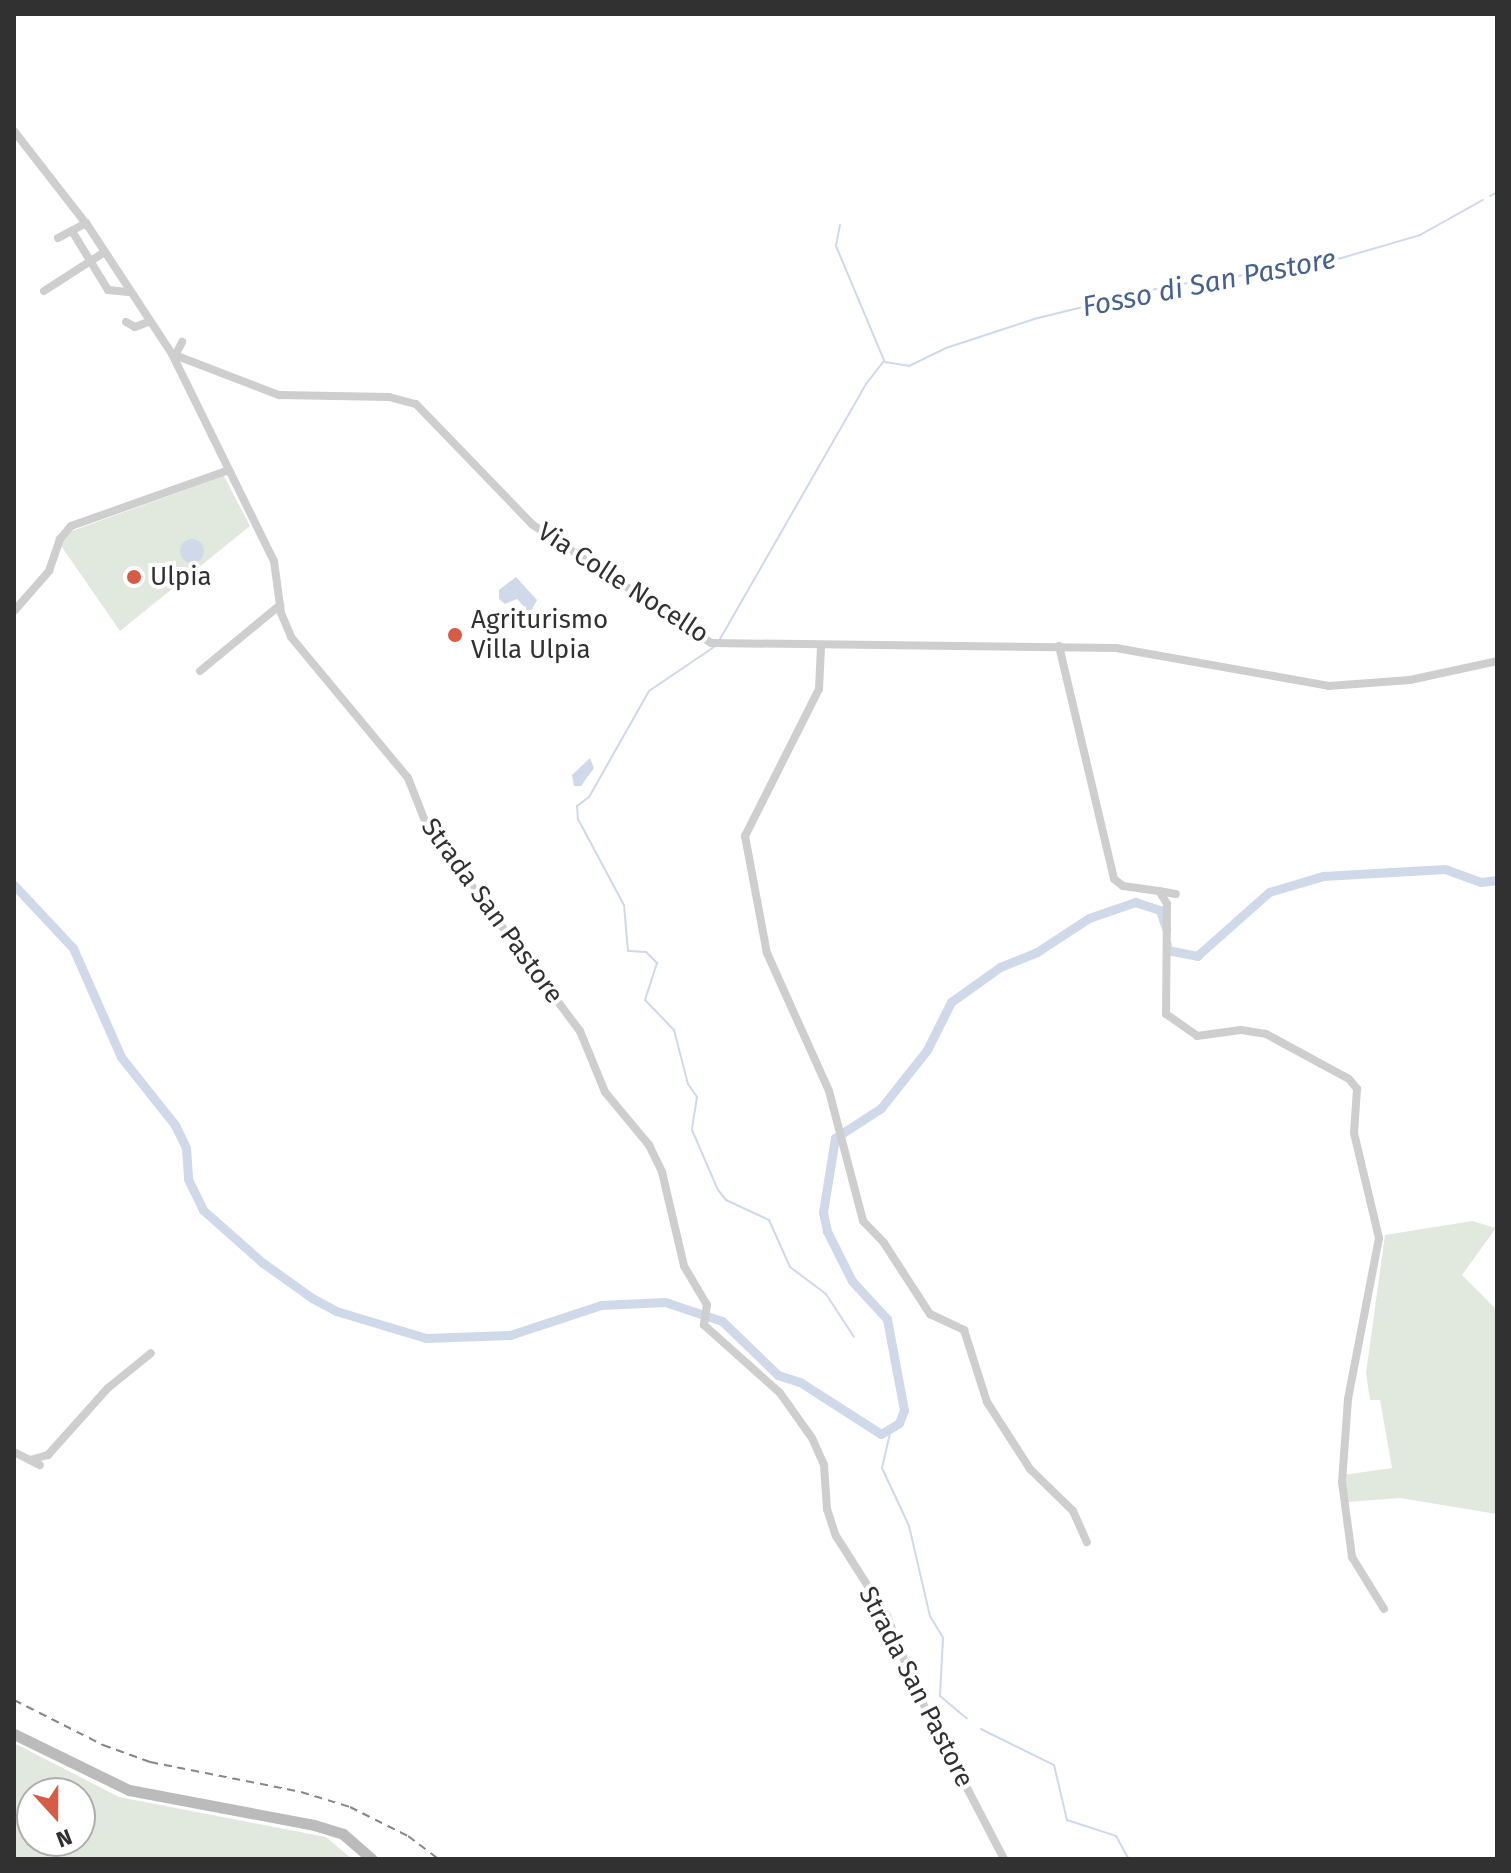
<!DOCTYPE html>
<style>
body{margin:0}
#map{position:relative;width:1511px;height:1873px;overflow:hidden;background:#fff;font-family:"Fira Sans",sans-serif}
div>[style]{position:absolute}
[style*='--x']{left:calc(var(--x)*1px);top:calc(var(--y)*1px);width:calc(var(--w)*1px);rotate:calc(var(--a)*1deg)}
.green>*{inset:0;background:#e1e9de}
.water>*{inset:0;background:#cfd9ea}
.round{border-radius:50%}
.stream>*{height:2px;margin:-1px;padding:0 1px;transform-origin:1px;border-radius:1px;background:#cfd9ea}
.canal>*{height:9px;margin:-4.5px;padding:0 4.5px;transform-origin:4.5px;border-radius:4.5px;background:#cfd9ea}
.minor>*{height:8px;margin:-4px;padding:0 4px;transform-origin:4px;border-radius:4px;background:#cecece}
.secondary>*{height:11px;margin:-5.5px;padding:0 5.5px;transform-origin:5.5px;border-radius:5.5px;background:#bbb}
.rail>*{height:2px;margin-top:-1px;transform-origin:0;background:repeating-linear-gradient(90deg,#868686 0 8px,transparent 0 14px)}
.dots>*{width:22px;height:22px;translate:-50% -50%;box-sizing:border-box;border:4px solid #fff;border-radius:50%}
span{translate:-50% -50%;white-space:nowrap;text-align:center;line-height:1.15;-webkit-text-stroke:8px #fff;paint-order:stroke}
.poi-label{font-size:26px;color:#313131}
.left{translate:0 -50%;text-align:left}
.street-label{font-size:26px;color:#313131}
.water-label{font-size:28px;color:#46618c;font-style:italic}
.frame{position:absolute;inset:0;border:16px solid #313131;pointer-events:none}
.north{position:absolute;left:16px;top:1777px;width:80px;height:80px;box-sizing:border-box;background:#fff;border:2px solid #adadad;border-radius:50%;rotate:159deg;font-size:22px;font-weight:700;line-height:32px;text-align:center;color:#313131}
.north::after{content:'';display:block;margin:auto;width:28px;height:36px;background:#d65c46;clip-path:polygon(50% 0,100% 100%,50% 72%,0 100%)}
</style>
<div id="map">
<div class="green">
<div style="clip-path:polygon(224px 476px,250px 526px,120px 631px,55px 537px)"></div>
<div style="clip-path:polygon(1472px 1221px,1496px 1228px,1462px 1275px,1497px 1310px,1497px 1514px,1400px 1498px,1347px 1502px,1343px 1475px,1392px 1468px,1380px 1400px,1370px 1400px,1366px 1373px,1385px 1235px)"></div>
<div style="clip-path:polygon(evenodd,14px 1743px,119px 1797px,326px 1837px,352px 1859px,14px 1859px,14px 1743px,80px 1793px,80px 1841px,32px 1841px,32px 1793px,80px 1793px)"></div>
</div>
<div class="water">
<div class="round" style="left:180px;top:539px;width:24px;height:24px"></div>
<div style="clip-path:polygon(516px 577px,537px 600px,530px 613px,517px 599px,505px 604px,499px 599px,499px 590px)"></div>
<div style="clip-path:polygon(590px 758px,594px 768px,581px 786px,574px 786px,572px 775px)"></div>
</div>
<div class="stream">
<div style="--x:1490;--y:196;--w:8;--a:-30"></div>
<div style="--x:840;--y:225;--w:21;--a:101"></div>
<div style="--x:836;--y:246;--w:124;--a:67.2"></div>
<div style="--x:885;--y:362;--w:24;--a:9"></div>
<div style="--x:909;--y:366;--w:41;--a:-25.9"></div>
<div style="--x:946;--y:348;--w:93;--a:-18.2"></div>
<div style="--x:1034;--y:319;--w:138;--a:-13.8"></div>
<div style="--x:1168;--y:286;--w:155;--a:-8.2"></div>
<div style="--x:1321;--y:264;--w:103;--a:-16.3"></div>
<div style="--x:1420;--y:235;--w:72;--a:-29.1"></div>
<div style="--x:720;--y:639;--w:294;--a:-60.2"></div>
<div style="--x:866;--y:384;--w:29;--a:-52"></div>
<div style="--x:714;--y:647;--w:78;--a:145.9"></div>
<div style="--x:649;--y:691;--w:122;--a:119.5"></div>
<div style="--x:589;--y:797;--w:15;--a:143"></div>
<div style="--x:577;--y:806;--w:13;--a:86"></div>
<div style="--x:578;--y:819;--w:98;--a:61.9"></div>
<div style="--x:624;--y:905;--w:46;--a:85"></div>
<div style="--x:628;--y:951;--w:18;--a:3"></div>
<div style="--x:646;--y:952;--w:16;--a:45"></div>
<div style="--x:657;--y:963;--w:39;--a:108"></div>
<div style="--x:645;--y:1000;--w:42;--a:46"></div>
<div style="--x:674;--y:1030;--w:56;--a:75.5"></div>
<div style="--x:688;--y:1084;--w:16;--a:55"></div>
<div style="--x:697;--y:1097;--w:33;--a:99"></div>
<div style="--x:692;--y:1130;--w:65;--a:66.6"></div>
<div style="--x:718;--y:1190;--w:13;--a:51"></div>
<div style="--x:726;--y:1200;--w:47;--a:24.9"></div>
<div style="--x:769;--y:1220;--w:51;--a:65.9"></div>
<div style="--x:790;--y:1267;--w:45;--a:36.9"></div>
<div style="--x:826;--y:1294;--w:51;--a:56.9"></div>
<div style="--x:891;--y:1429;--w:40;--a:103"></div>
<div style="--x:882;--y:1468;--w:64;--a:65"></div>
<div style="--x:909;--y:1526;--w:92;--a:76.9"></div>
<div style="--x:930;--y:1616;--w:26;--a:59"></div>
<div style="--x:943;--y:1638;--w:58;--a:93"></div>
<div style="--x:940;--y:1696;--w:35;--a:40"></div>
<div style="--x:981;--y:1729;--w:81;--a:26.3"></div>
<div style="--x:1054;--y:1765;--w:57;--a:76.7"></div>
<div style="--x:1067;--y:1820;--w:52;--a:18.1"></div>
<div style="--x:1116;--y:1836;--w:26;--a:61"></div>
</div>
<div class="canal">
<div style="--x:14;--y:885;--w:86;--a:46.9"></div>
<div style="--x:73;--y:948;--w:119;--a:66.2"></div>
<div style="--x:121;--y:1057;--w:87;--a:51.5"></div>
<div style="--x:175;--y:1125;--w:25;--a:64"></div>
<div style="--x:186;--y:1148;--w:31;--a:86"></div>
<div style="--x:188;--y:1179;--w:34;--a:64"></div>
<div style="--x:203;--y:1210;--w:80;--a:41.5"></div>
<div style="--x:263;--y:1263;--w:60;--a:35.5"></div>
<div style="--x:312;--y:1298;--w:27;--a:28"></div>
<div style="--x:336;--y:1311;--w:94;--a:16.7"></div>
<div style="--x:426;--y:1338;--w:84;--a:-2"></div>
<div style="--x:510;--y:1335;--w:96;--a:-18.2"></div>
<div style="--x:601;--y:1305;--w:64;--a:-2.7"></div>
<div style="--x:665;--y:1302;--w:60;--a:18.4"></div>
<div style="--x:722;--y:1321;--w:78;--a:44"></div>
<div style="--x:778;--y:1375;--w:23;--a:18"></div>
<div style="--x:800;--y:1382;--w:96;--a:32.7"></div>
<div style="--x:881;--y:1434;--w:21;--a:-31"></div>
<div style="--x:899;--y:1423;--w:14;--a:-69"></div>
<div style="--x:904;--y:1410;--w:93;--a:-100.6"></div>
<div style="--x:887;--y:1319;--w:52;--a:-132.6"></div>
<div style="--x:852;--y:1281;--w:56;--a:-116.6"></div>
<div style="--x:827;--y:1231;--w:19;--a:-102"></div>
<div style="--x:823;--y:1212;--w:75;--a:-80.8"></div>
<div style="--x:835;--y:1138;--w:55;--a:-33.1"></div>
<div style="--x:881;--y:1108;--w:74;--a:-51.6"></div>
<div style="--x:927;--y:1050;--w:54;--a:-63.4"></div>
<div style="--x:951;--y:1002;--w:60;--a:-35.5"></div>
<div style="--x:1000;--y:967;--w:40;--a:-22"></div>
<div style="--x:1037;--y:952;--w:62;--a:-33.2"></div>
<div style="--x:1089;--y:918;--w:49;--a:-19.2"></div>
<div style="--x:1135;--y:902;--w:26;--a:18"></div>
<div style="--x:1160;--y:910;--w:20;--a:72"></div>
<div style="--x:1167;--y:944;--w:6;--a:90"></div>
<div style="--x:1167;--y:950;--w:31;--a:11"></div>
<div style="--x:1197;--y:956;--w:96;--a:-41.6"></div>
<div style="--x:1269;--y:892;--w:56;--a:-16.5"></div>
<div style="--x:1323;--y:876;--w:122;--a:-3.3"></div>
<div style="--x:1445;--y:869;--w:38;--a:20"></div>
<div style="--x:1481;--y:882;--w:16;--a:-7"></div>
</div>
<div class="minor">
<div style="--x:14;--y:131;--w:120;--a:52.1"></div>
<div style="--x:88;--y:226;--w:153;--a:56.7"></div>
<div style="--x:172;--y:354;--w:115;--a:21"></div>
<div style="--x:279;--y:395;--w:110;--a:1"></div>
<div style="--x:389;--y:397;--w:28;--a:15"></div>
<div style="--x:416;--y:404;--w:168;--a:46"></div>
<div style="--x:533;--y:525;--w:214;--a:33.5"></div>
<div style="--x:711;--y:643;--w:405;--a:0.7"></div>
<div style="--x:1116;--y:648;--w:216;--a:10.1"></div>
<div style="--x:1329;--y:686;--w:81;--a:-4.2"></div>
<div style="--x:1410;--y:680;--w:89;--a:-12.3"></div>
<div style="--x:72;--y:231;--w:69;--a:58.6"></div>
<div style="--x:108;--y:290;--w:20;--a:6"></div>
<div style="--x:58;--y:238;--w:32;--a:-28"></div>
<div style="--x:44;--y:291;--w:70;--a:-32.8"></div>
<div style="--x:126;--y:322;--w:10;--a:29"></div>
<div style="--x:135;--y:327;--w:14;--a:-21"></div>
<div style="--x:172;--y:354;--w:231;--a:63.8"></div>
<div style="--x:274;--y:561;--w:52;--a:82.3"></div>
<div style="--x:281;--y:613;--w:26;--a:67"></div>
<div style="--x:291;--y:637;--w:183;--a:50.3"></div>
<div style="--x:408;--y:778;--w:52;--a:68.4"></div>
<div style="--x:427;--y:826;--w:256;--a:53.3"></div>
<div style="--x:580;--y:1031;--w:66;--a:67.7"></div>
<div style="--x:605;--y:1092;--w:69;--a:50.3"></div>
<div style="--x:649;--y:1145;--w:30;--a:64"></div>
<div style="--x:662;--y:1172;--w:97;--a:76.8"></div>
<div style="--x:684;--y:1266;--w:45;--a:59.5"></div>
<div style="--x:707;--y:1305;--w:20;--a:99"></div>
<div style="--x:704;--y:1325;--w:102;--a:41.8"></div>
<div style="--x:780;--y:1393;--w:55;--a:54.6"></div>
<div style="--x:812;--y:1438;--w:30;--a:66"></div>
<div style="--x:824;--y:1465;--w:44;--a:86.1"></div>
<div style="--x:827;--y:1509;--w:28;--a:72"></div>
<div style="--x:836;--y:1536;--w:95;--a:57.5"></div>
<div style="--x:887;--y:1616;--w:79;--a:68.6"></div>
<div style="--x:916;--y:1690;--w:191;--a:62.5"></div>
<div style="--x:175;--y:356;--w:16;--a:-63"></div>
<div style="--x:15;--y:610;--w:52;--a:-48.9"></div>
<div style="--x:49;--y:571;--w:34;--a:-71"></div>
<div style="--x:60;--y:539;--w:17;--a:-50"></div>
<div style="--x:71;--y:526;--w:164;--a:-19.5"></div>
<div style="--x:1059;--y:646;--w:239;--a:76.7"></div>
<div style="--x:1114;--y:879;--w:11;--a:38"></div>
<div style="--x:1123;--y:886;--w:36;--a:8"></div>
<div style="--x:1159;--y:891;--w:15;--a:58"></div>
<div style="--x:1167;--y:904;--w:110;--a:90.5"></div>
<div style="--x:1166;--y:1014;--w:38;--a:35"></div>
<div style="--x:1197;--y:1036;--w:44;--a:-7.8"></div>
<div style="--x:1241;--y:1030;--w:25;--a:9"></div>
<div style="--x:1266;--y:1034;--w:94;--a:28.5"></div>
<div style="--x:1349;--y:1079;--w:13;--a:51"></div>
<div style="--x:1357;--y:1089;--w:44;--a:93.9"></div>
<div style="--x:1354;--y:1133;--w:108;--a:76.6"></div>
<div style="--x:1379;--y:1238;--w:164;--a:100.9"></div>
<div style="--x:1348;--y:1399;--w:83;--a:94.1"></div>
<div style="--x:1342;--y:1482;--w:76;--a:82.4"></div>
<div style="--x:1352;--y:1557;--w:61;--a:58.4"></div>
<div style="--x:821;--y:647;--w:42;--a:92.7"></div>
<div style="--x:819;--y:689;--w:165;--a:116.7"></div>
<div style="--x:745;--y:836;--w:119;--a:79.4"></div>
<div style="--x:767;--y:953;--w:151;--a:65.8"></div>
<div style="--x:829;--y:1091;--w:134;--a:75.3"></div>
<div style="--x:863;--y:1221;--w:30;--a:46"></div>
<div style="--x:884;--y:1243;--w:85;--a:57.1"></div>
<div style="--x:930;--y:1314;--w:38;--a:25"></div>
<div style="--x:964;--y:1330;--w:76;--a:72.3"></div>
<div style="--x:987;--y:1402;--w:80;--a:57.3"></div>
<div style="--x:1030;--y:1469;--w:60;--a:44.3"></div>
<div style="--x:1073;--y:1511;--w:34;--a:66"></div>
<div style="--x:200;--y:671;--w:104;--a:-39.5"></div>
<div style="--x:1159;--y:891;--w:17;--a:10"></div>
<div style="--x:14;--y:1452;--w:29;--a:27"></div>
<div style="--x:30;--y:1460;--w:19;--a:-16"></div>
<div style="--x:48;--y:1455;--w:90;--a:-48.2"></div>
<div style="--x:108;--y:1388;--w:55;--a:-39.1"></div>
</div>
<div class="secondary">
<div style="--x:14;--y:1734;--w:128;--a:26"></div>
<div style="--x:129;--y:1790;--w:188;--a:10.7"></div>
<div style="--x:314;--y:1825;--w:30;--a:17"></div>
<div style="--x:343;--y:1834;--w:38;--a:41"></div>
</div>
<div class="rail">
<div style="--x:14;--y:1700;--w:100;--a:26.8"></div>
<div style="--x:103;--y:1745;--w:50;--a:19.9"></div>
<div style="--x:150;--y:1762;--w:154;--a:11.2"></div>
<div style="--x:301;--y:1792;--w:51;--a:17"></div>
<div style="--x:350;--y:1807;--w:65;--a:26.6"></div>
<div style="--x:408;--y:1836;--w:39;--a:37"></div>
</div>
<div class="dots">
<div style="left:134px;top:577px;background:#d65c46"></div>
<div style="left:455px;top:635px;background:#d65c46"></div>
</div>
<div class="poi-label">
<span class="left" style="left:150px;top:577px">Ulpia</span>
<span class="left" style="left:471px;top:635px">Agriturismo<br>Villa Ulpia</span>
</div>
<div class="street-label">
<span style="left:623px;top:583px;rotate:33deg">Via Colle Nocello</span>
<span style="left:492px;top:911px;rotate:54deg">Strada San Pastore</span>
<span style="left:916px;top:1687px;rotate:63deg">Strada San Pastore</span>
</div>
<div class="water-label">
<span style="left:1209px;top:283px;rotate:-11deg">Fosso di San Pastore</span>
</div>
<div class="frame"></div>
<div class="north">N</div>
</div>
